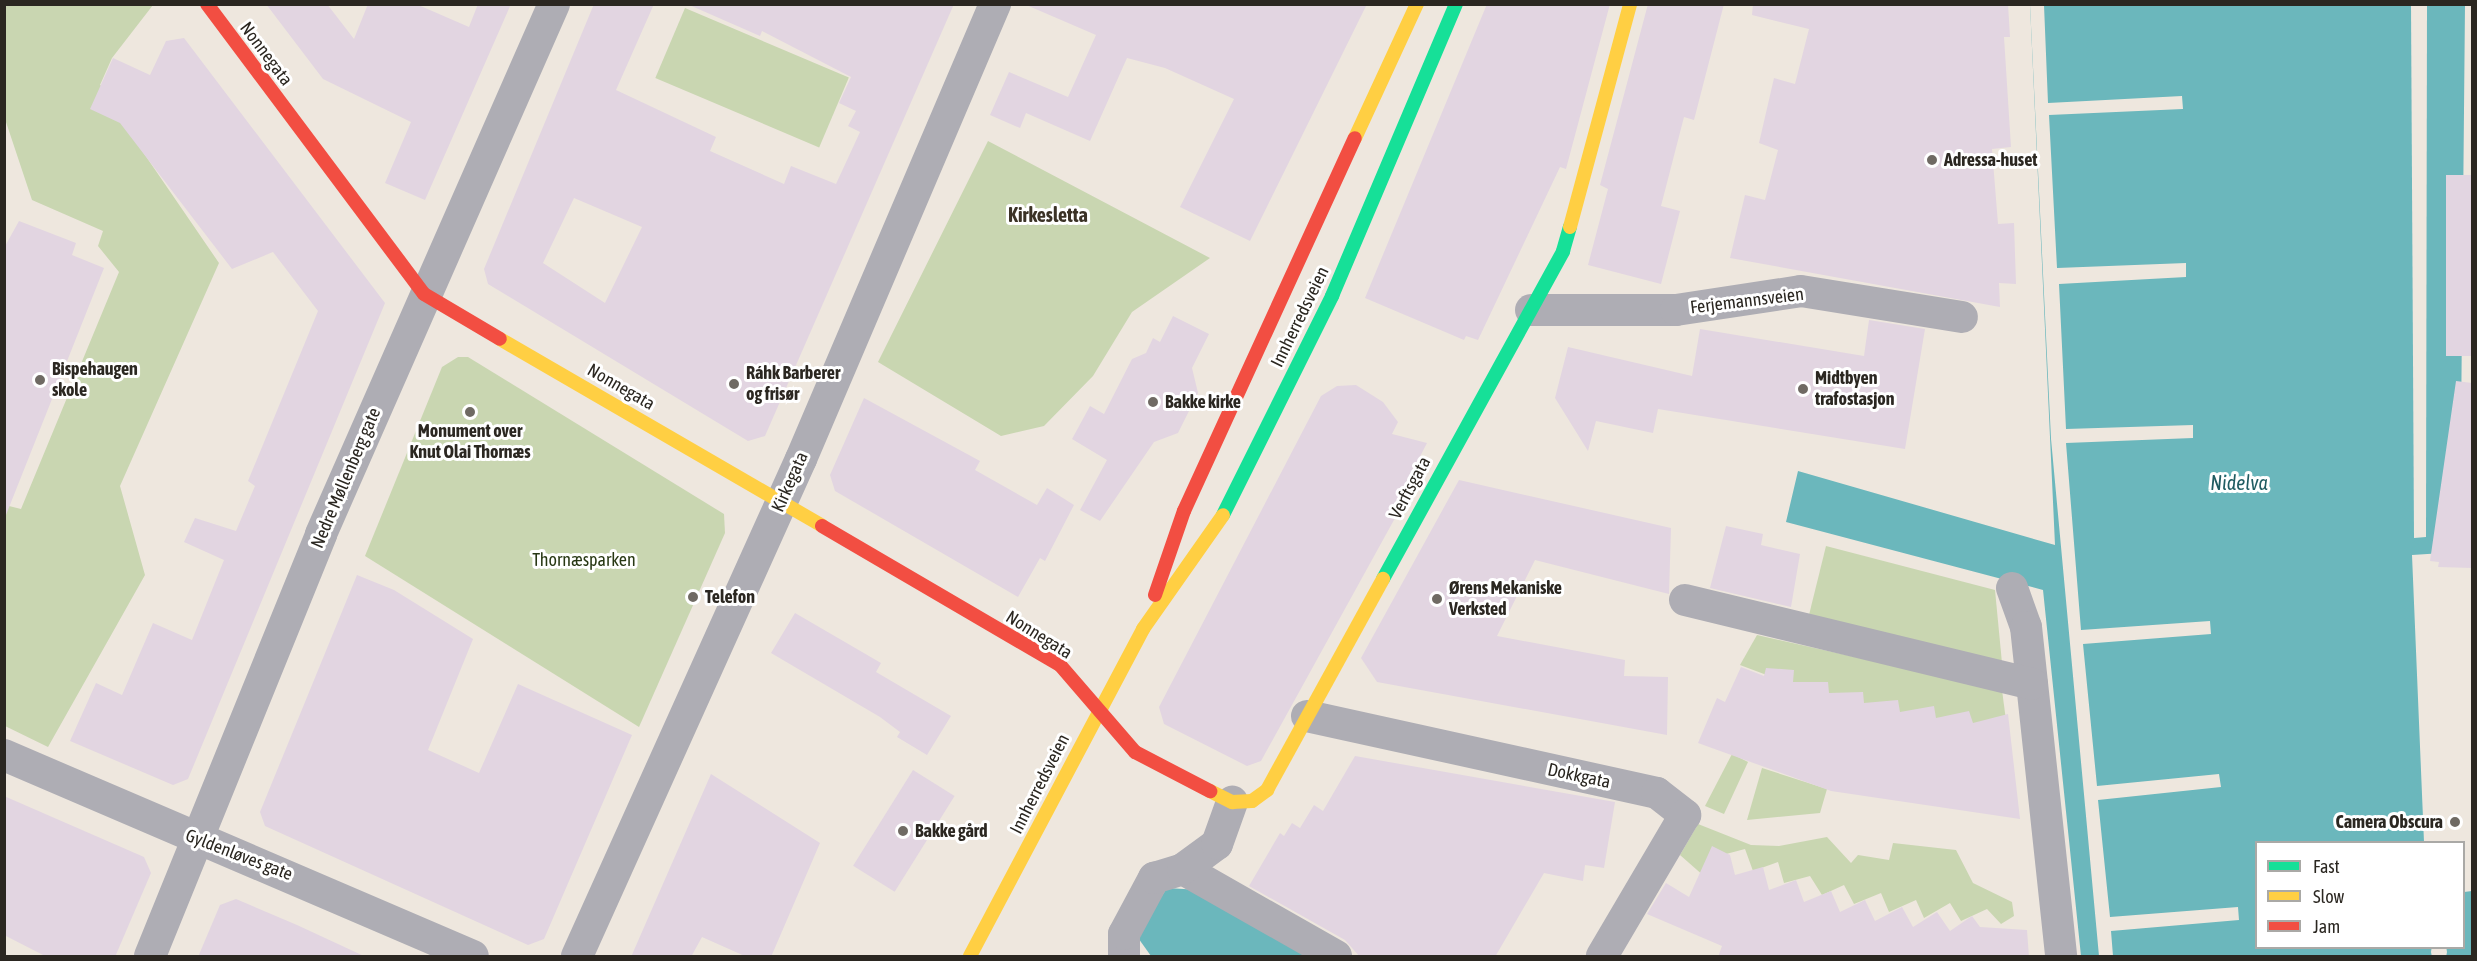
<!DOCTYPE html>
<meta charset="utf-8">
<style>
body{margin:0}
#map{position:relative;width:2477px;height:961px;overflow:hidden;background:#eee7de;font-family:"Asap Condensed",sans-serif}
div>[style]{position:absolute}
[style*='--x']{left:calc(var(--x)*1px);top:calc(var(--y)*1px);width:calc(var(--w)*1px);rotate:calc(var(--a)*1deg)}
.green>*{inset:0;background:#c9d6b1;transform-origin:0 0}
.water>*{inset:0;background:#6bb7bc}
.pier>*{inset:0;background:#eee7de}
.round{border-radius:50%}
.building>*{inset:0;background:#e2d5e1;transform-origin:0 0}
.street>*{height:32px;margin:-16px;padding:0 16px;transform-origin:16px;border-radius:16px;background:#aeadb4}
.fast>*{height:14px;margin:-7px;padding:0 7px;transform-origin:7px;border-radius:7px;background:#16e098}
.slow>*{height:14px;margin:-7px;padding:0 7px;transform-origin:7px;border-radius:7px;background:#ffcf43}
.jam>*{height:14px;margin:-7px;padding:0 7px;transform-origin:7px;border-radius:7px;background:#f24e42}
.dots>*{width:16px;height:16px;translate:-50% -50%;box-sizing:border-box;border:3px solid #fff;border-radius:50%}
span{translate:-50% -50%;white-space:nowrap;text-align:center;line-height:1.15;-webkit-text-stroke:6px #fff;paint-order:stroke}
.street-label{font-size:18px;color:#2b2721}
.poi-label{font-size:18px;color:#2b2721;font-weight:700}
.left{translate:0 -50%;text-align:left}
.right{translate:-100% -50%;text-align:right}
.park-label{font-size:18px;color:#283814}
.neighbourhood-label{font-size:20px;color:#3b3226;font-weight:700}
.water-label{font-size:20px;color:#205c62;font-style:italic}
.frame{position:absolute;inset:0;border:6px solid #2b2721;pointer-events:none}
.legend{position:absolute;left:2255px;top:841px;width:210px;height:108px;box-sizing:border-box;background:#fff;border:2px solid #aaa9a6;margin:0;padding:8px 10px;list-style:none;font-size:18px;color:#2b2721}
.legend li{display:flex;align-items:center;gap:12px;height:30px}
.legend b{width:30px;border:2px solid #aaa9a6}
</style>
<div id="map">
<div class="green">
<div style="clip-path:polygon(4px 5px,153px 5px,112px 58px,100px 85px,121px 99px,121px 120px,219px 263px,120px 486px,145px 575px,48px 747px,5px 726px,5px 505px,21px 509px,119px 272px,98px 246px,103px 231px,32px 200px,5px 119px)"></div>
<div style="left:685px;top:8px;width:178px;height:76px;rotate:23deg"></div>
<div style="clip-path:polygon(988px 141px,1210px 258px,1132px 312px,1093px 376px,1044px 426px,1001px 436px,878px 362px)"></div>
<div style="clip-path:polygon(458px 357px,468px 357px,724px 514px,725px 533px,639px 727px,365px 556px,442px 367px)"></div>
<div style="clip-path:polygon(1826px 546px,1995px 590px,2002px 663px,1809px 615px)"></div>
<div style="clip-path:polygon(1757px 635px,2002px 690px,2007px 728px,1931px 722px,1804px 689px,1740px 665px)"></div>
<div style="clip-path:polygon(1732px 754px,1748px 762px,1724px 814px,1705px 806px)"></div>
<div style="clip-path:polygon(1762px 768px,1827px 789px,1820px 813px,1747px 820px)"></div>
<div style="clip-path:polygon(1698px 824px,1751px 845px,1779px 846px,1827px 837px,1851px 863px,1858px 855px,1889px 860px,1893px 843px,1956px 850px,1973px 883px,2012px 902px,2014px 916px,2001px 924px,1987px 909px,1961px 921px,1950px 903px,1924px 918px,1916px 900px,1889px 912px,1881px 893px,1854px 904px,1844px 885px,1822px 895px,1810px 876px,1784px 883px,1778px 862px,1753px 871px,1745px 849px,1726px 854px,1705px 877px,1680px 855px)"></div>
</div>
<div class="water">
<div style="clip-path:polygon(2030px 5px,2465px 5px,2461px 429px,2443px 553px,2412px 555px,2424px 842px,2256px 842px,2256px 948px,2464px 948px,2464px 892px,2472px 891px,2472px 956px,2081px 956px,2043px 590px,1786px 522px,1798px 471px,2055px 545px)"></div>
<div style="clip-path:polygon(1167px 888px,1200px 890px,1311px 956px,1151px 956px,1136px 935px)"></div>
</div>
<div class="pier">
<div style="clip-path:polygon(2427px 4px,2426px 537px,2414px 538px,2411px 5px)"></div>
<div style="clip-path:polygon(2030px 5px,2044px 5px,2048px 103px,2182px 96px,2183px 109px,2049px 115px,2057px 268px,2186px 263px,2186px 277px,2059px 284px,2066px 429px,2193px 425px,2193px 438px,2066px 443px,2081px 630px,2210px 621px,2211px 634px,2083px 644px,2097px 786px,2219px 774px,2221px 787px,2098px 800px,2110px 917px,2238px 907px,2239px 920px,2111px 931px,2113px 956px,2099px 956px,2051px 439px)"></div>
<div class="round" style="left:2431px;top:944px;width:16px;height:16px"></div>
</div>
<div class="building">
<div style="clip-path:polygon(266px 4px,327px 4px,354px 39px,368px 4px,416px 4px,469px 27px,478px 4px,511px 4px,425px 200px,385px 183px,411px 122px,323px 79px)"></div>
<div style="clip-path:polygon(evenodd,594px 4px,654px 4px,616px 90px,716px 137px,710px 151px,784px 184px,791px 166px,836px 184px,860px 132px,848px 126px,856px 111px,839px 103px,851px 77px,762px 31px,760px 36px,687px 4px,954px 4px,765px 436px,748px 441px,488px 284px,484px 269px,594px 4px,574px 198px,642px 227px,605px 303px,543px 263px,574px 198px)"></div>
<div style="clip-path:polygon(1024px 4px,1367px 4px,1250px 241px,1180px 207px,1234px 99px,1165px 68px,1127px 58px,1090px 141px,1026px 113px,1020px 128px,990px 115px,1009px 72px,1068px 97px,1096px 35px)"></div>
<div style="clip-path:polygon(1487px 4px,1610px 4px,1566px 169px,1560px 167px,1478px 340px,1466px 336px,1464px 340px,1365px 298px)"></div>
<div style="clip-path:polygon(1648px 4px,1724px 4px,1694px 120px,1684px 117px,1661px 206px,1680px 211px,1661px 284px,1588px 265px,1608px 189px,1600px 185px)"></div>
<div style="clip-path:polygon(1753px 4px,2008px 4px,2010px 37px,2004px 37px,2011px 147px,1992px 149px,1998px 224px,2014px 223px,2016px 284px,1999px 283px,2000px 307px,1730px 258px,1745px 195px,1765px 200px,1778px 150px,1759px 143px,1774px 78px,1795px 84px,1809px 29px,1752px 15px)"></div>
<div style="clip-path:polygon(184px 38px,385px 303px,188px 779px,173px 785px,70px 741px,96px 683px,122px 695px,153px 623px,192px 640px,224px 560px,184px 542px,195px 518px,236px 531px,255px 486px,248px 481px,318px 311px,273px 252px,232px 269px,120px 123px,90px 109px,113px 58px,150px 75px,166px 41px)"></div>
<div style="left:2446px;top:175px;width:26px;height:181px"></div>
<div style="clip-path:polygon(19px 221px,76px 243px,72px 255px,104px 268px,6px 515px,4px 248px)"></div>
<div style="clip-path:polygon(1173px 316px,1209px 334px,1192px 368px,1198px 393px,1178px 433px,1154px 442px,1100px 521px,1080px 510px,1107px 460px,1072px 439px,1090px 406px,1104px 414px,1132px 359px,1146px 353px,1153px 338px,1160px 342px)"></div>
<div style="clip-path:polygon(1869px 320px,1925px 329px,1905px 449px,1658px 409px,1653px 433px,1596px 421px,1588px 451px,1555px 398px,1568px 347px,1692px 376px,1700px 329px,1864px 356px)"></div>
<div style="clip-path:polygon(2456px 381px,2472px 383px,2472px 568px,2438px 567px,2439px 562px,2430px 561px)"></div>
<div style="clip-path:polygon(1356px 385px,1383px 402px,1398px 422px,1392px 434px,1427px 443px,1413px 470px,1421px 471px,1261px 761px,1247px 766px,1164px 724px,1159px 707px,1321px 396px,1337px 386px)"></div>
<div style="clip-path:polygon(864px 398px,980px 461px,975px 470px,1037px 505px,1047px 488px,1074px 505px,1045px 561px,1040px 558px,1018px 597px,835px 491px,830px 475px)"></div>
<div style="clip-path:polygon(1459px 480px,1671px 528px,1669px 594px,1535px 560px,1497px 636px,1625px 660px,1624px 676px,1668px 677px,1667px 735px,1377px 682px,1361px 658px)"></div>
<div style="clip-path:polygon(1726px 526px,1763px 534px,1761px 545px,1800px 554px,1791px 607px,1710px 588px)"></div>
<div style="clip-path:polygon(357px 575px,394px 590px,473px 639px,428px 750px,479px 773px,518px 684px,632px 735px,544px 939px,528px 945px,265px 826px,260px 812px)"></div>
<div style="clip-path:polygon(795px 613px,881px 663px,876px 672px,951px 716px,927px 755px,897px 737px,900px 732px,880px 717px,771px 653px)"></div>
<div style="clip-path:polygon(1741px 667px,1764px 676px,1766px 668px,1794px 670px,1793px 682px,1828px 682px,1829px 693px,1863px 692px,1864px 703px,1898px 700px,1900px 712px,1934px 706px,1936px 718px,1969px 711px,1973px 723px,2008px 714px,2020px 819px,1831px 791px,1698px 743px,1717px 698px,1725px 702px)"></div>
<div style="clip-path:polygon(1355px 756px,1615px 802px,1604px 868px,1585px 865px,1583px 881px,1544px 873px,1495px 957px,1360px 957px,1345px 940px,1249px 886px,1280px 833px,1284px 836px,1292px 823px,1300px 828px,1314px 805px,1323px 811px)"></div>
<div style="left:913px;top:770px;width:49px;height:113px;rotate:32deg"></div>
<div style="clip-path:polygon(711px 774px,820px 843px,771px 957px,747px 957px,702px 937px,691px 957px,631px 957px)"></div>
<div style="clip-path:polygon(4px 796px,144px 857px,151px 873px,115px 957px,47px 957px,4px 935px)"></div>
<div style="clip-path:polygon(1712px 846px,1730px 855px,1735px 875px,1763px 867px,1769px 890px,1796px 880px,1804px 902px,1831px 891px,1840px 912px,1865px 900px,1875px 921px,1902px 907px,1913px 927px,1937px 912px,1950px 931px,1972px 916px,1980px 927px,2027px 930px,2029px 957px,1718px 957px,1722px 946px,1647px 914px,1666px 883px,1689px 897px)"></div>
<div style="clip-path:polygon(236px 899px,297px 925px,366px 957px,198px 957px,220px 905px)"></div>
</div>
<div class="street">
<div style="--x:1531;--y:310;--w:145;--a:0"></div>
<div style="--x:1676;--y:310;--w:126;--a:-8.6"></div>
<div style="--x:1801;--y:291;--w:163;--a:9.2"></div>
<div style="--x:2012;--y:588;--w:41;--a:70.3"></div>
<div style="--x:2026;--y:627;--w:331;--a:83.9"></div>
<div style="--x:1685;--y:600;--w:357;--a:13.6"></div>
<div style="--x:1307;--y:716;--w:358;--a:12.4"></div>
<div style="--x:1657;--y:793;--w:36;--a:38"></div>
<div style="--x:1685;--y:815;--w:164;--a:120.5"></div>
<div style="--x:4;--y:755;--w:510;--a:23.2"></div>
<div style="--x:1183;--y:869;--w:176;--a:29.6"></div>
<div style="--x:150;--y:956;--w:455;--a:-67.9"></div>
<div style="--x:321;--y:534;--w:579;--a:-66.27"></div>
<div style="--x:577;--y:956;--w:545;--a:-65.74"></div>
<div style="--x:801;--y:459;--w:495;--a:-66.9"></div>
<div style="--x:1124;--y:956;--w:22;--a:-90"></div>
<div style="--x:1124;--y:934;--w:64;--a:-61.8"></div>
<div style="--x:1154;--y:878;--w:30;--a:-17"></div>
<div style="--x:1183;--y:869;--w:42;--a:-36.3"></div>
<div style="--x:1217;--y:844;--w:45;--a:-70.3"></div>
</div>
<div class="fast">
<div style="--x:1223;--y:515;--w:245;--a:-63.5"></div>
<div style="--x:1332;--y:296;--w:317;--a:-67"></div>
<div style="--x:1383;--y:579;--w:374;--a:-61.2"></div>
<div style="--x:1563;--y:251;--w:25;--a:-74"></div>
</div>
<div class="slow">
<div style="--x:1355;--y:138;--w:148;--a:-65.2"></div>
<div style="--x:1570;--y:227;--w:231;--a:-74.9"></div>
<div style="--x:500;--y:339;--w:372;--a:30.1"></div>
<div style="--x:1210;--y:791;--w:25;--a:27"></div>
<div style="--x:1232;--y:802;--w:20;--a:-3"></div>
<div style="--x:1252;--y:801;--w:19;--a:-36"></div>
<div style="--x:1267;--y:790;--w:241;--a:-61.2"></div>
<div style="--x:970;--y:956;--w:370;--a:-62.1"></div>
<div style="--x:1143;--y:629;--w:139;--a:-54.9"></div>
</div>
<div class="jam">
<div style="--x:207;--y:4;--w:362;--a:53.2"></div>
<div style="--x:424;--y:294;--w:88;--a:30.6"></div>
<div style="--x:822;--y:526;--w:276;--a:30.3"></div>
<div style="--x:1060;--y:665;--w:115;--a:49.2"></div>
<div style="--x:1135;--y:752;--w:85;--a:27.5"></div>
<div style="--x:1155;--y:595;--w:89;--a:-71"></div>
<div style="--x:1184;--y:511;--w:410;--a:-65.4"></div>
</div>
<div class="dots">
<div style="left:1932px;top:160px;background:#6f6a63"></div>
<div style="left:40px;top:380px;background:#6f6a63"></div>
<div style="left:734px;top:384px;background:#6f6a63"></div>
<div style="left:1803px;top:389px;background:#6f6a63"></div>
<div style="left:1153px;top:402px;background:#6f6a63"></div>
<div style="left:470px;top:412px;background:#6f6a63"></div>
<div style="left:693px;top:597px;background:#6f6a63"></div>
<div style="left:1437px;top:599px;background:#6f6a63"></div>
<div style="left:2455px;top:822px;background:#6f6a63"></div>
<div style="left:903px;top:831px;background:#6f6a63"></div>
</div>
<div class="street-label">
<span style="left:266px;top:54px;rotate:53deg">Nonnegata</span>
<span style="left:1747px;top:301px;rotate:-7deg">Ferjemannsveien</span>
<span style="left:1300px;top:317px;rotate:-64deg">Innherredsveien</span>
<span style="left:621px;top:387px;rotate:30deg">Nonnegata</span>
<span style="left:346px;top:478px;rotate:-67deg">Nedre Møllenberg gate</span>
<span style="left:790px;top:482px;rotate:-66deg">Kirkegata</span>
<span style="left:1410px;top:488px;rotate:-62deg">Verftsgata</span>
<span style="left:1039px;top:635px;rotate:32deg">Nonnegata</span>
<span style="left:1579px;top:776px;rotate:12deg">Dokkgata</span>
<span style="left:1040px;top:784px;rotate:-63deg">Innherredsveien</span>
<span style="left:239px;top:855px;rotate:21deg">Gyldenløves gate</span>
</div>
<div class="poi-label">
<span class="left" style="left:1944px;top:160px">Adressa-huset</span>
<span class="left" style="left:52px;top:380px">Bispehaugen<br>skole</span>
<span class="left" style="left:746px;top:384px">Ráhk Barberer<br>og frisør</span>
<span class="left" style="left:1815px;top:389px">Midtbyen<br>trafostasjon</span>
<span class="left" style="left:1165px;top:402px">Bakke kirke</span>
<span style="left:470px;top:442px">Monument over<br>Knut Olai Thornæs</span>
<span class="left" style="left:1449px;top:599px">Ørens Mekaniske<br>Verksted</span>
<span class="left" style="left:705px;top:597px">Telefon</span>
<span class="right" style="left:2443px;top:822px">Camera Obscura</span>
<span class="left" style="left:915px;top:831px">Bakke gård</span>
</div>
<div class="park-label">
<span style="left:584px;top:560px">Thornæsparken</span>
</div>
<div class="neighbourhood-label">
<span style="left:1048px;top:214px">Kirkesletta</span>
</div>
<div class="water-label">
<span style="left:2239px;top:482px">Nidelva</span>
</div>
<div class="frame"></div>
<ul class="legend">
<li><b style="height:8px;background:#16e098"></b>Fast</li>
<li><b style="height:8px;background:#ffcf43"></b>Slow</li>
<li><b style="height:8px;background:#f24e42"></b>Jam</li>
</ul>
</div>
